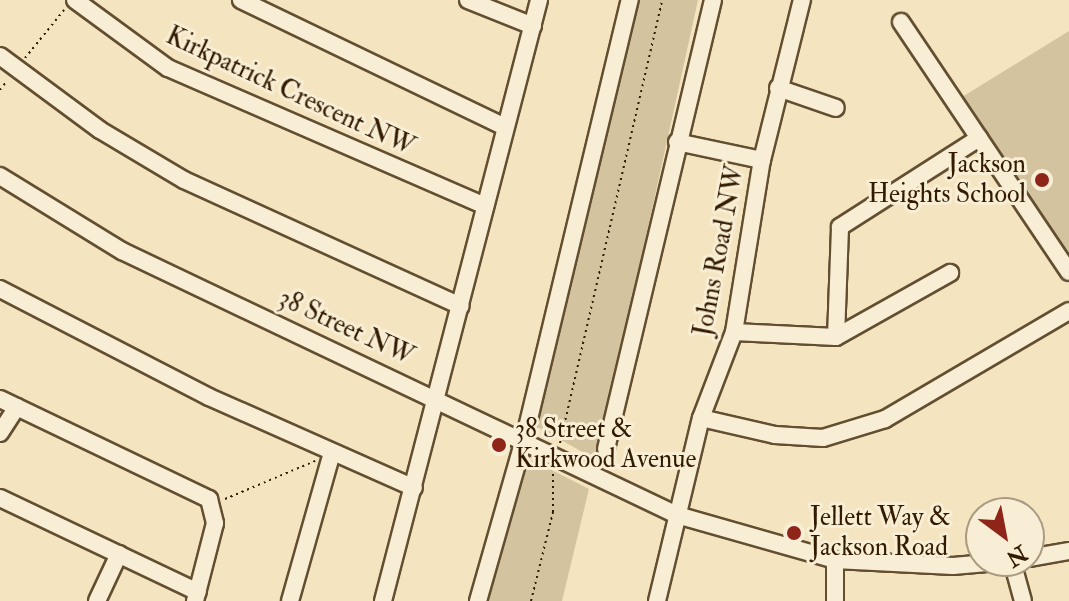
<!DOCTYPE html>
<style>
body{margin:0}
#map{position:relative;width:1069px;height:601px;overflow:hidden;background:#f4e5c0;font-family:"IM FELL Double Pica",serif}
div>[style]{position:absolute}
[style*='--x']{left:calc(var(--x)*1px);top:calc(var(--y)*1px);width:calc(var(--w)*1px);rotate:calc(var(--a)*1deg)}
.green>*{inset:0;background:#d3c39f}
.path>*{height:2px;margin-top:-1px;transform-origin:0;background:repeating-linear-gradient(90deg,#331b00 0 2px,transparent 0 6px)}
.roads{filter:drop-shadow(2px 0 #634e30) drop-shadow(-2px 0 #634e30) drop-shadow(0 2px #634e30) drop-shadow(0 -2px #634e30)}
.minor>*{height:16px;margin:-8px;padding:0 8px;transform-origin:8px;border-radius:8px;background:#f8eed6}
.dots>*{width:22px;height:22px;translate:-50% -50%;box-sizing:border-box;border:4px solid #f8eed6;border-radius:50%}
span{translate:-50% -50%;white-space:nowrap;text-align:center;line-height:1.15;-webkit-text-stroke:6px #f8eed6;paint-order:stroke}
.street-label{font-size:26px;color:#331b00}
.poi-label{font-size:26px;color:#331b00}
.right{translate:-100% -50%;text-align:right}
.left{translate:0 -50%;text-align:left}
.north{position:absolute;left:965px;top:497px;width:80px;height:80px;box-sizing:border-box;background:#f8eed6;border:2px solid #a99a80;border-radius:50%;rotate:148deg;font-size:22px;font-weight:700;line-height:32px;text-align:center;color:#331b00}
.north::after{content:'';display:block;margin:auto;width:28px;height:36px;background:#8f2418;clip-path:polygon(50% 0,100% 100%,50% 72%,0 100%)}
</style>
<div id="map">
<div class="green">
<div style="clip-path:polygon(638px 0,698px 0,597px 460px,534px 425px)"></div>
<div style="clip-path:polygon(1069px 31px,1069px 264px,962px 97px)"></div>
<div style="clip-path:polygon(526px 457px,589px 489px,562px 601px,485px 601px)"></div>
</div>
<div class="path">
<div style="--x:25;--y:58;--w:62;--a:-50.9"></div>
<div style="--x:0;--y:90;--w:10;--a:-53"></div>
<div style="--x:560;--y:443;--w:455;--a:-77"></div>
<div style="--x:225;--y:499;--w:98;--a:-22.9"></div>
<div style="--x:531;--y:601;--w:92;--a:-76.1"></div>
<div style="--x:553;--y:512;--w:40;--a:-90"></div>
</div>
<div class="roads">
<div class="minor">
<div style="--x:75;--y:0;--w:115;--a:36.2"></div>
<div style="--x:168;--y:68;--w:346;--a:23.5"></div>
<div style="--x:241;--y:0;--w:293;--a:25.7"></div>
<div style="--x:468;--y:0;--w:70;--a:21.8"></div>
<div style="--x:901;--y:22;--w:301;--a:56.1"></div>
<div style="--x:0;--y:56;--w:124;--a:36.5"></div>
<div style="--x:100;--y:130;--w:98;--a:30.8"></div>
<div style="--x:184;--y:180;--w:304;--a:24.5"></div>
<div style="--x:778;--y:88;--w:61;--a:19"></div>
<div style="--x:677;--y:142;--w:87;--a:12"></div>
<div style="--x:0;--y:176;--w:143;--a:31.6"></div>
<div style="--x:122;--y:251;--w:615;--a:25.44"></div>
<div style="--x:677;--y:515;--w:164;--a:15.9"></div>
<div style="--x:835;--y:560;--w:118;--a:2.9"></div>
<div style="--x:953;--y:566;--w:57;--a:-5"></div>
<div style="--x:0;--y:289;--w:235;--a:27.3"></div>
<div style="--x:209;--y:397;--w:224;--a:23.9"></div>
<div style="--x:734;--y:332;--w:102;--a:2.8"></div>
<div style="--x:836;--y:337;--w:131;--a:-29.3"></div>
<div style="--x:836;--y:337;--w:110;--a:-87.9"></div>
<div style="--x:840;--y:227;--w:165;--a:-32.6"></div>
<div style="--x:0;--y:399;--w:232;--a:25.6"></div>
<div style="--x:209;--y:499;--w:25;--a:76"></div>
<div style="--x:215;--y:523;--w:81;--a:104.4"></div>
<div style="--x:701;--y:418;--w:76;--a:12.9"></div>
<div style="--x:775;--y:435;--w:48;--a:3.6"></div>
<div style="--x:823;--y:438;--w:65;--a:-17"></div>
<div style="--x:885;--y:419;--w:213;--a:-30.4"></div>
<div style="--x:0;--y:433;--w:31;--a:-57"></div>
<div style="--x:606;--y:449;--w:462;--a:-76.6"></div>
<div style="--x:0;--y:498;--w:219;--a:25.4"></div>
<div style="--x:1029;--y:558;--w:41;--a:-9.9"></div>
<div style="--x:1012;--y:561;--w:41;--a:74.6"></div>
<div style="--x:97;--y:601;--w:52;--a:-64.9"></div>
<div style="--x:290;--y:601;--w:154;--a:-74.2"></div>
<div style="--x:383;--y:601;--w:621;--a:-75.45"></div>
<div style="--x:478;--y:601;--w:167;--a:-74.1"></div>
<div style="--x:524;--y:440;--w:453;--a:-76.5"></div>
<div style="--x:657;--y:601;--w:188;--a:-76.5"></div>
<div style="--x:701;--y:418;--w:92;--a:-69"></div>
<div style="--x:734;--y:332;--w:174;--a:-80.8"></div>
<div style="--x:762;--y:160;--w:165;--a:-76"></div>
<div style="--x:835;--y:601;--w:41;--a:-90"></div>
</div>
</div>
<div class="dots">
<div style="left:1042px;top:180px;background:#8f2418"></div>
<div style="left:499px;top:445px;background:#8f2418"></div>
<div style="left:794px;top:533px;background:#8f2418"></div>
</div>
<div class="street-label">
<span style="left:290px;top:92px;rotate:25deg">Kirkpatrick Crescent NW</span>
<span style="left:720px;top:251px;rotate:-79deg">Johns Road NW</span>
<span style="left:346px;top:328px;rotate:25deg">38 Street NW</span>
</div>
<div class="poi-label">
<span class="right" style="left:1026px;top:180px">Jackson<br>Heights School</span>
<span class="left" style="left:515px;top:445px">38 Street &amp;<br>Kirkwood Avenue</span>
<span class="left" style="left:810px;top:533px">Jellett Way &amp;<br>Jackson Road</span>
</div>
<div class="north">N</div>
</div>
